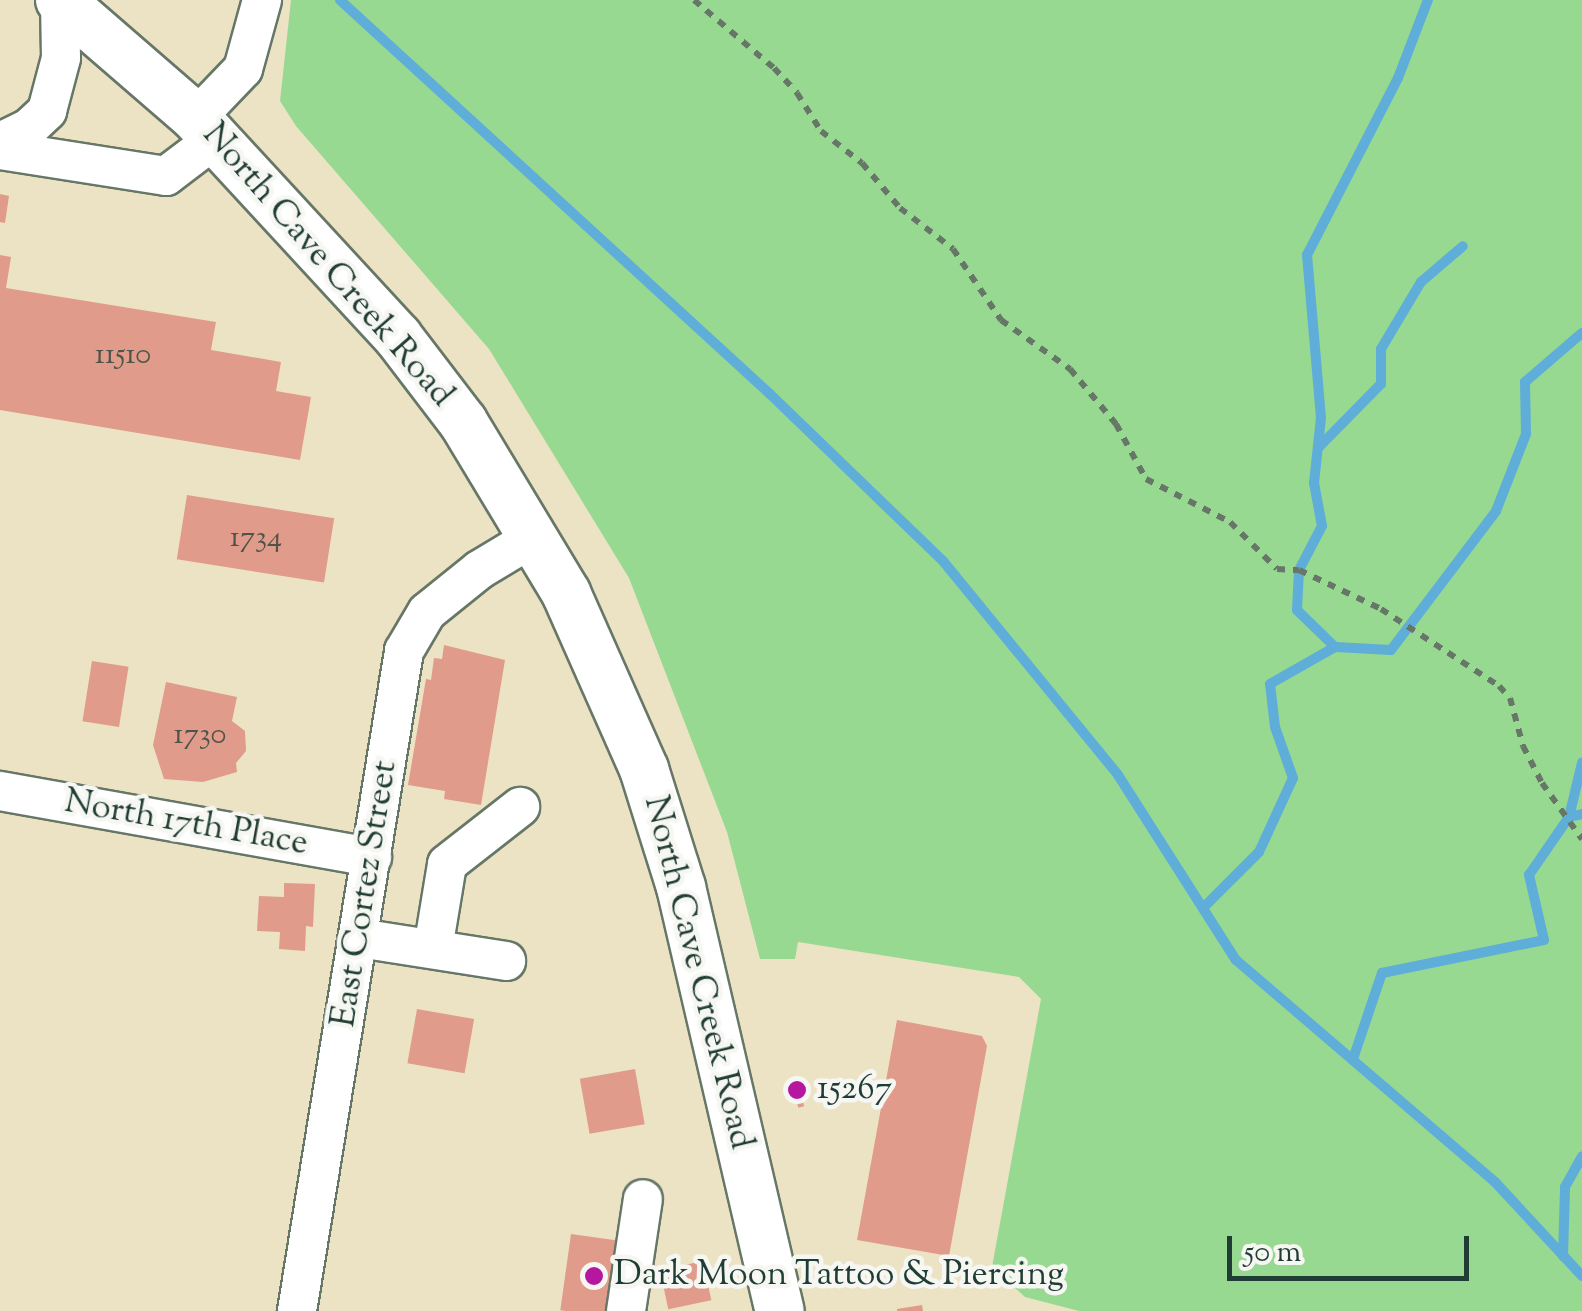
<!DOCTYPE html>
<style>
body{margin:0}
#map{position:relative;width:1582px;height:1311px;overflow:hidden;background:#ece3c5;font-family:"Sorts Mill Goudy",serif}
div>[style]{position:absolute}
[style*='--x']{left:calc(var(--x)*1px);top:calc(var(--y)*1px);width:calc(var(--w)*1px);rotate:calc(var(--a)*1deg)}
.green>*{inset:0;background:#97d991}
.stream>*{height:10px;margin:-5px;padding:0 5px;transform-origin:5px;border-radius:5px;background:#5fadd9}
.building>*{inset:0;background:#e09b8b;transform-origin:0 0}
.path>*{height:6px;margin-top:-3px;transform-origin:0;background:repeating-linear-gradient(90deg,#677767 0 8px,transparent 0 16px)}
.roads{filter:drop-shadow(2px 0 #677767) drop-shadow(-2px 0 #677767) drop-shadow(0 2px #677767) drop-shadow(0 -2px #677767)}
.minor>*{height:38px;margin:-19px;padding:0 19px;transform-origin:19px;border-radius:19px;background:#fff}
.major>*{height:48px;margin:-24px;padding:0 24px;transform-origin:24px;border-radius:24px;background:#fff}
.dots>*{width:28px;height:28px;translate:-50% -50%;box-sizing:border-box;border:5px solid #f6f6f2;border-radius:50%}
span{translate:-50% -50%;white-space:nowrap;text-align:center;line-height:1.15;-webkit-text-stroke:9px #f6f6f2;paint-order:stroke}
.number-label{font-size:30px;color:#4f544a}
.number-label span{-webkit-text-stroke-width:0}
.street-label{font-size:35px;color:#1f3d34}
.poi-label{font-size:35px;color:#1f3d34}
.left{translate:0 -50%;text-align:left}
.scale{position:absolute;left:1227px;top:1236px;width:242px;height:45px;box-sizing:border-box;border:5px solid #1f3d34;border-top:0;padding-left:12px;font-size:30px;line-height:35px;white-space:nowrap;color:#1f3d34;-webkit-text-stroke:8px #f6f6f2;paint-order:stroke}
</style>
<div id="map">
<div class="green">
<div style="clip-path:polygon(291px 0,1582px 0,1582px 1311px,1079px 1311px,1025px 1297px,992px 1267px,1041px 999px,1019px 977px,798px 942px,795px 959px,760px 959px,727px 832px,629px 578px,489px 349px,296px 126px,280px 101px)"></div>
</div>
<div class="stream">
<div style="--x:340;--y:0;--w:583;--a:42.5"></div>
<div style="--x:770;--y:394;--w:240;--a:44"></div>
<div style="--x:943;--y:561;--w:276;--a:50.7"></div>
<div style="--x:1118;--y:775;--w:219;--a:57.5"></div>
<div style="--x:1236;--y:960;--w:341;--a:40.6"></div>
<div style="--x:1495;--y:1182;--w:128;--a:47.2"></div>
<div style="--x:1318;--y:448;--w:90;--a:-45.5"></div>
<div style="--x:1381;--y:384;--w:35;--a:-90"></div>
<div style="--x:1381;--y:349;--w:78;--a:-59.2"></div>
<div style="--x:1421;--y:282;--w:55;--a:-40.6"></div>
<div style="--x:1335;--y:647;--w:53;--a:-135.8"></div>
<div style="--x:1297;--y:610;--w:40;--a:-87.1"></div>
<div style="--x:1299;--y:570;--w:50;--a:-62.4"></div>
<div style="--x:1322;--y:526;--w:44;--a:-100.5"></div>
<div style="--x:1314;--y:483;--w:65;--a:-83.9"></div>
<div style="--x:1321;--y:418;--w:164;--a:-94.9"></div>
<div style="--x:1307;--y:255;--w:199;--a:-62.8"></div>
<div style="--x:1398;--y:78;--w:84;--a:-69"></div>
<div style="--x:1569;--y:817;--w:56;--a:-76.5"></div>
<div style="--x:1203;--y:908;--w:79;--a:-45"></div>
<div style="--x:1259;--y:852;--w:81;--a:-65.3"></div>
<div style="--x:1293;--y:778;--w:54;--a:-109.4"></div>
<div style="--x:1275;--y:727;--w:43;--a:-96.6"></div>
<div style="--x:1270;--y:684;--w:75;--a:-29.6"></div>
<div style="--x:1335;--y:647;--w:56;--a:3.1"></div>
<div style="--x:1391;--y:650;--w:174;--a:-52.9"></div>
<div style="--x:1496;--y:511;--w:83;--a:-68.7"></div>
<div style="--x:1526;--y:434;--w:52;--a:-91.1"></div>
<div style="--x:1525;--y:382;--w:75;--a:-40.7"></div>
<div style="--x:1353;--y:1059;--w:91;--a:-71.4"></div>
<div style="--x:1382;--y:973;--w:165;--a:-11.5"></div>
<div style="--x:1544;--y:940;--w:67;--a:-103"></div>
<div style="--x:1529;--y:875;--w:70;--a:-55.4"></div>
<div style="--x:1569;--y:817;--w:13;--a:-13"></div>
<div style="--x:1563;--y:1256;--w:69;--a:-88.3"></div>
<div style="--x:1565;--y:1187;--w:35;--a:-61"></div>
</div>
<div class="building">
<div style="clip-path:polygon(0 194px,9px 196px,5px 223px,0 222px)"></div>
<div style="clip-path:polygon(0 255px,11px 257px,6px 288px,216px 322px,211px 350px,281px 362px,276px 391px,311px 397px,300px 460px,0 410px)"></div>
<div style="left:187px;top:495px;width:149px;height:65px;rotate:9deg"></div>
<div style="clip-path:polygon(444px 645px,505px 660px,481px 805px,444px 799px,445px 791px,408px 785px,426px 679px,431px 680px,434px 658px,442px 659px)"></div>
<div style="left:92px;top:661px;width:37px;height:61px;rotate:9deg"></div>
<div style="clip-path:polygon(166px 682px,237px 697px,232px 721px,245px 731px,246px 751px,236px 763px,237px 772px,203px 782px,164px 779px,153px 745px)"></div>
<div style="clip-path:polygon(284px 883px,315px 884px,313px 927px,306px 926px,305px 951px,279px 949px,280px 932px,257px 931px,259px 896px,284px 897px)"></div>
<div style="left:417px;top:1009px;width:58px;height:55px;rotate:10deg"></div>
<div style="clip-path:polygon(897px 1020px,982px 1036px,987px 1046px,949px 1256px,857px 1240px)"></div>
<div style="left:635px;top:1069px;width:56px;height:56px;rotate:80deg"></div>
<div style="left:799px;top:1087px;width:20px;height:6px;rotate:75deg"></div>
<div style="left:571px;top:1234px;width:58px;height:77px;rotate:8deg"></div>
<div style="left:703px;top:1261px;width:40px;height:44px;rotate:78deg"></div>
<div style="clip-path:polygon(922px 1305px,923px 1311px,897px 1311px,897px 1309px)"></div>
</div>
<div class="path">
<div style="--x:694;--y:0;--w:105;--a:40.4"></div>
<div style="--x:774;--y:68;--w:34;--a:47"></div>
<div style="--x:797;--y:93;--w:45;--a:57.7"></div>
<div style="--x:821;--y:131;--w:52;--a:38"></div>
<div style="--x:862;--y:163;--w:59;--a:49.8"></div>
<div style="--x:900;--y:208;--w:67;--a:37.7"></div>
<div style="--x:953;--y:249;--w:86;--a:55.9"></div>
<div style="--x:1001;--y:320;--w:85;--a:35.4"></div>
<div style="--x:1070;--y:369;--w:72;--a:50.1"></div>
<div style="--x:1116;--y:424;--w:63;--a:61.4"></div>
<div style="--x:1146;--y:479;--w:94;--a:27.1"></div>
<div style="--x:1230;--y:522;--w:66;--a:45"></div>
<div style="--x:1277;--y:569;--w:22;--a:3"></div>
<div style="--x:1299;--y:570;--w:91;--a:25.4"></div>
<div style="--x:1381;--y:609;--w:141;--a:33.1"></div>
<div style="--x:1499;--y:686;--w:16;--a:47"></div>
<div style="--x:1510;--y:698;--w:50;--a:74.8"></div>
<div style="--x:1523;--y:746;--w:42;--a:62.8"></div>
<div style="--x:1542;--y:783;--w:69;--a:54.5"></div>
</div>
<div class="roads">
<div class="minor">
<div style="--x:196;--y:118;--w:68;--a:-46.2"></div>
<div style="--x:243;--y:69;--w:72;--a:-74.6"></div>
<div style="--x:0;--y:142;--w:32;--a:-26"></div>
<div style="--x:29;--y:128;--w:25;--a:-43"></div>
<div style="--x:47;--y:111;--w:55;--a:-75.2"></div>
<div style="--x:61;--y:58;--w:57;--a:-91"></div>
<div style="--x:0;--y:150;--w:168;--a:8.9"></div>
<div style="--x:166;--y:176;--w:61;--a:-37.1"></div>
<div style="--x:0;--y:791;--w:378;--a:10.1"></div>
<div style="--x:359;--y:938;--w:149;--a:8.9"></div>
<div style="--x:433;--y:949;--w:86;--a:-80.6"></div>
<div style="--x:447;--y:864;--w:93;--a:-38"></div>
<div style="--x:297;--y:1311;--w:669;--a:-80.79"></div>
<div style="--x:404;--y:651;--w:45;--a:-59.5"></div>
<div style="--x:427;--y:612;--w:67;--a:-38.9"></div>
<div style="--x:479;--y:570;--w:64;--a:-31"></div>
<div style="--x:626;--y:1311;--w:113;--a:-81.4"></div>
</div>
<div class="major">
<div style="--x:60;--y:0;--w:180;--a:40.9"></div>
<div style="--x:196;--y:118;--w:298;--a:47.3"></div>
<div style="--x:398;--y:337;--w:107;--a:52.6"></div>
<div style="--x:463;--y:422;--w:200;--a:58.9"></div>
<div style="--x:566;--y:593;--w:193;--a:66.1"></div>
<div style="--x:644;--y:769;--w:124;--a:72.6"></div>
<div style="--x:681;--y:887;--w:435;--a:76.9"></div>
</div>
</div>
<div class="dots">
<div style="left:797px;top:1090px;background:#b5179e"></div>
<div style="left:594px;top:1276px;background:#b5179e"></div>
</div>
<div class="number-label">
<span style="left:123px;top:356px">11510</span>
<span style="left:256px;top:539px">1734</span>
<span style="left:200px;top:736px">1730</span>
</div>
<div class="street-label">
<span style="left:327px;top:266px;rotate:49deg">North Cave Creek Road</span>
<span style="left:186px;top:824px;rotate:10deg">North 17th Place</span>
<span style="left:366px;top:894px;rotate:-81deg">East Cortez Street</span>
<span style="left:697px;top:973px;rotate:76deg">North Cave Creek Road</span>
</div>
<div class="poi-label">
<span class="left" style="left:817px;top:1090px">15267</span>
<span class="left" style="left:614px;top:1276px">Dark Moon Tattoo &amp; Piercing</span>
</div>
<div class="scale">50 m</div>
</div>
